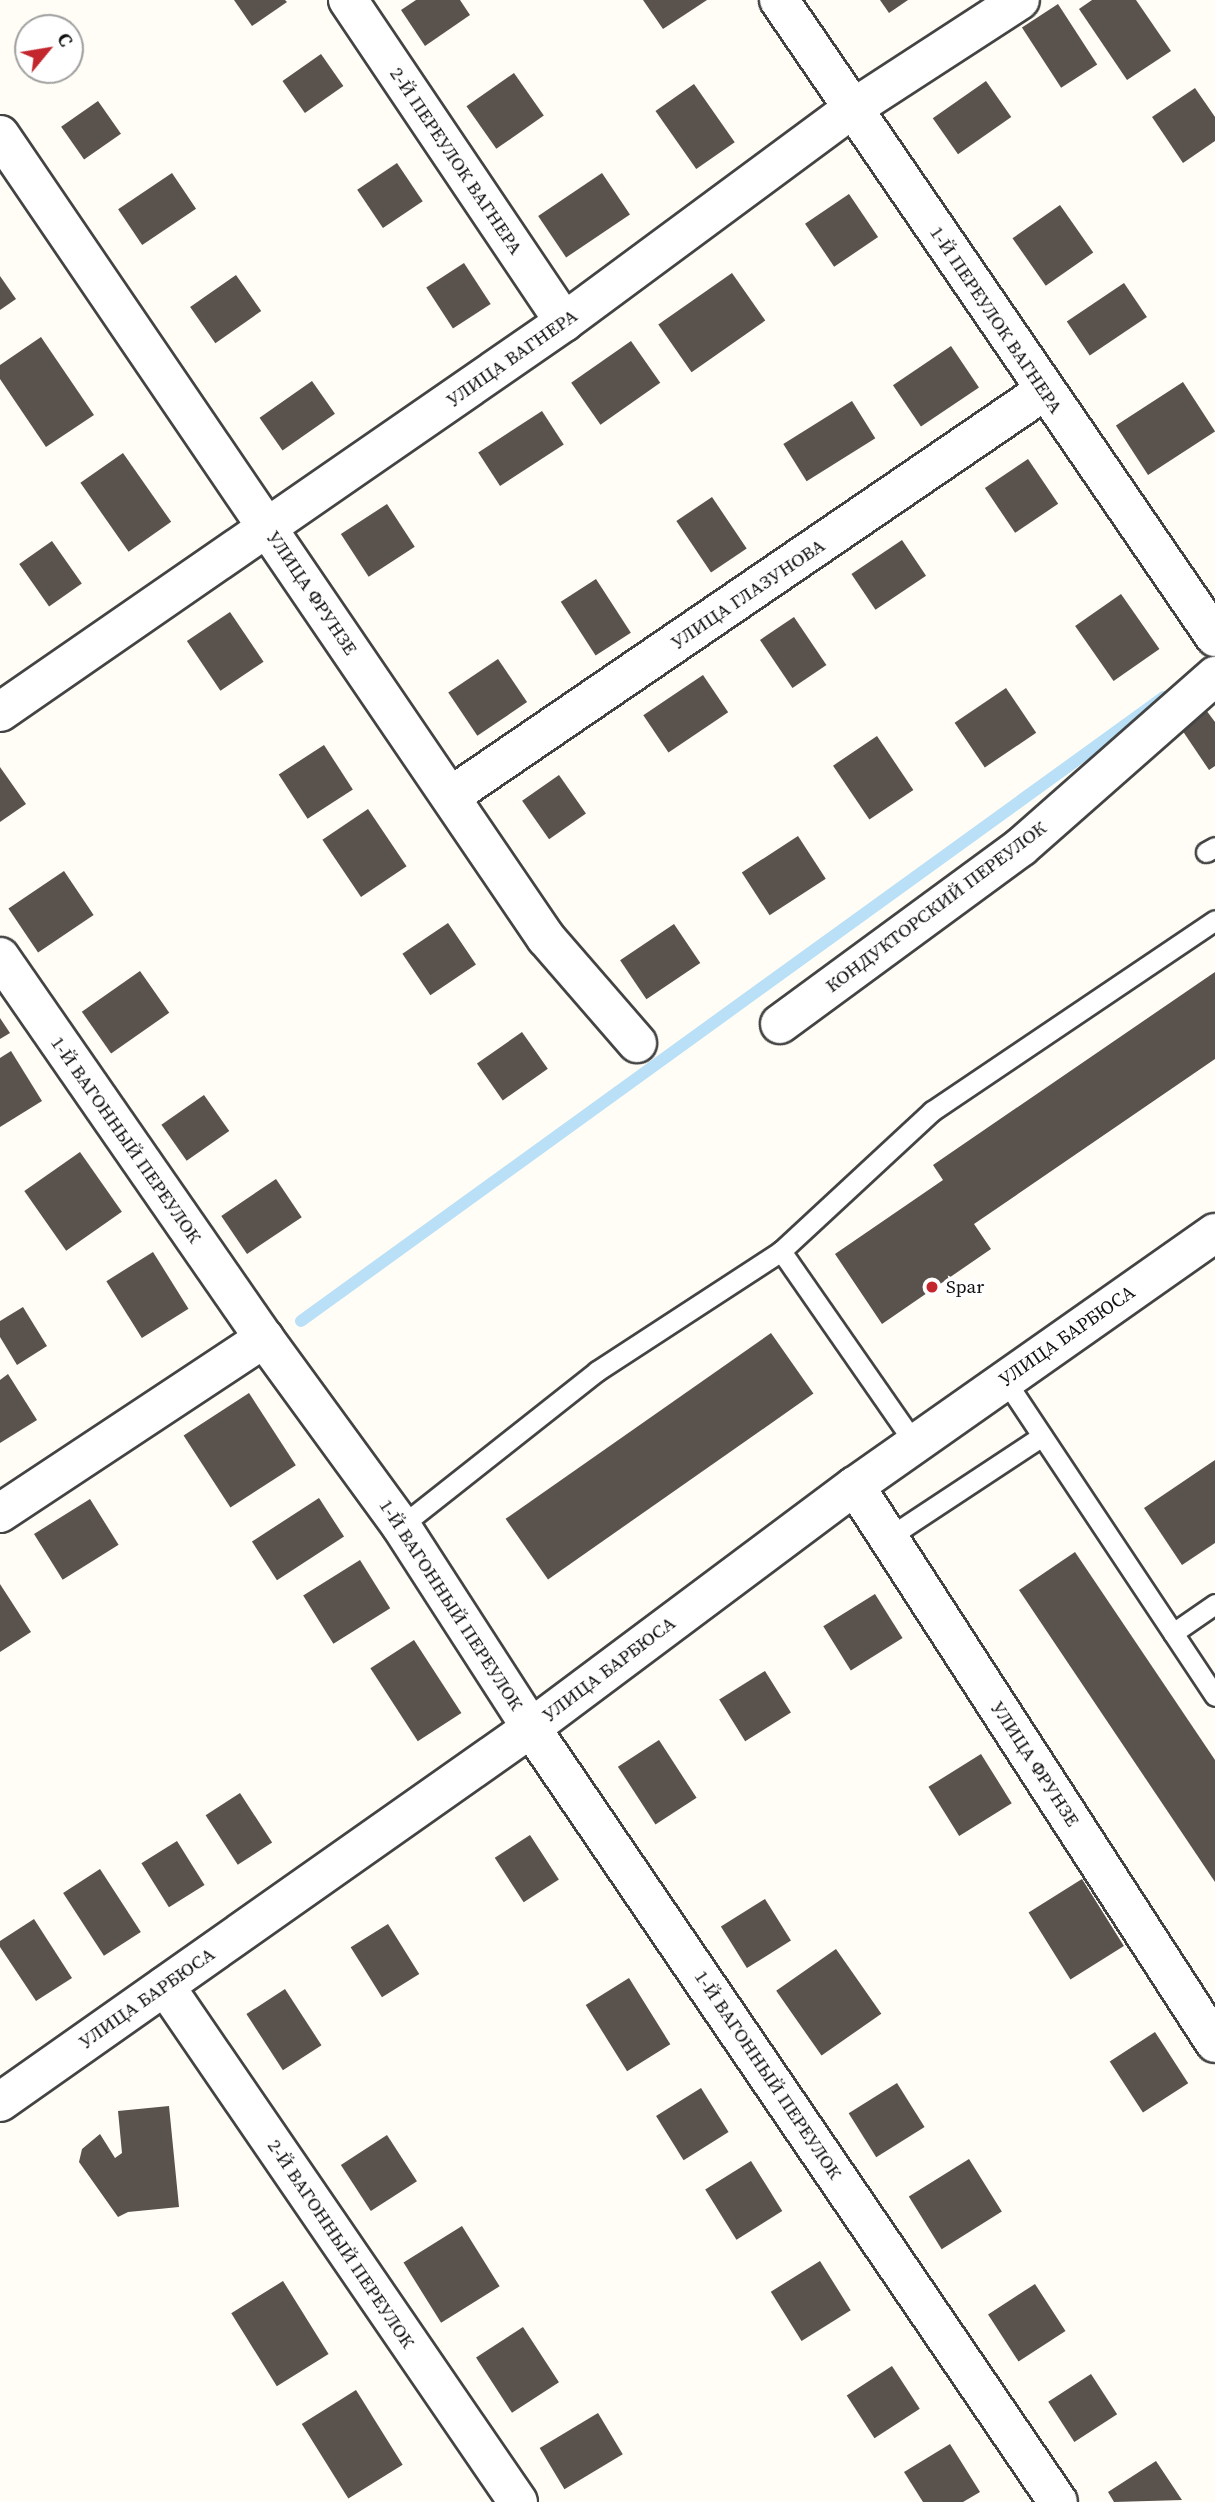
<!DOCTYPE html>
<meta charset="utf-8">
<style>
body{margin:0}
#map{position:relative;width:1215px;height:2502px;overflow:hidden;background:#fffdf5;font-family:"Source Serif 4",serif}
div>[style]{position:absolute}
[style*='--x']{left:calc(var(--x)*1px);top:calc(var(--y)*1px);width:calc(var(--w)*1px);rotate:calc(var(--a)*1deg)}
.stream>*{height:12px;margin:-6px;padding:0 6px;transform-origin:6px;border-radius:6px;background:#b9e0f7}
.building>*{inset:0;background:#5a524d;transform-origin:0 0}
.roads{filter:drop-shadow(2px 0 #444) drop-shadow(-2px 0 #444) drop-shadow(0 2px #444) drop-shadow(0 -2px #444)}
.service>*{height:19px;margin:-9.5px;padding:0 9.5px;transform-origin:9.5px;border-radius:9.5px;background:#fff}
.minor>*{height:38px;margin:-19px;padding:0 19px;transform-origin:19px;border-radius:19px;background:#fff}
.tertiary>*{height:38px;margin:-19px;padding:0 19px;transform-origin:19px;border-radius:19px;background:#fff}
.dots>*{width:19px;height:19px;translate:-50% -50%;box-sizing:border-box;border:4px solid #fff;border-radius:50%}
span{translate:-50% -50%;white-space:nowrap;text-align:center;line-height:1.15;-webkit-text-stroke:7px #fff;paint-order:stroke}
.street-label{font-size:19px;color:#111}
.poi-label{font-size:19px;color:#111}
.left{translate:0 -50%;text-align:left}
.north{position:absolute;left:14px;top:14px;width:70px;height:70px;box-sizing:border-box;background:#fff;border:2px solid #a0a0a0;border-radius:50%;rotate:60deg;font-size:19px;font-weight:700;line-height:28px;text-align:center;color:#111}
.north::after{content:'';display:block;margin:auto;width:24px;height:32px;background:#c4262e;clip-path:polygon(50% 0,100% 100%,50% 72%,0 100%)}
</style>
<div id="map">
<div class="stream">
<div style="--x:301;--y:1321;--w:1065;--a:-35.87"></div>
</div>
<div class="building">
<div style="clip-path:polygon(234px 0,285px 0,287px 2px,252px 26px)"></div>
<div style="clip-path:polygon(416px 0,460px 0,470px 15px,425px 46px,401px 10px)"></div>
<div style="clip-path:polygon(643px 0,707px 0,663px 29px)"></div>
<div style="clip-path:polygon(880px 0,908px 0,889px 13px)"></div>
<div style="clip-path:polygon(1092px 0,1136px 0,1171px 51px,1127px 80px,1079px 9px)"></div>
<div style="left:1058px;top:4px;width:72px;height:43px;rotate:57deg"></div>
<div style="left:321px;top:54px;width:39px;height:47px;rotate:55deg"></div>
<div style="left:514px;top:73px;width:52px;height:58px;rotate:55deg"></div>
<div style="left:986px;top:81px;width:44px;height:65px;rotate:55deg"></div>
<div style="left:694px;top:84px;width:71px;height:47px;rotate:55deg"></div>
<div style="clip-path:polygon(1195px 88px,1215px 117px,1215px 141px,1183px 163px,1152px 117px)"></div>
<div style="left:98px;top:101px;width:40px;height:45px;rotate:55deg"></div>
<div style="left:397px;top:163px;width:46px;height:48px;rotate:56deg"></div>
<div style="left:172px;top:173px;width:43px;height:65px;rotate:56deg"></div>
<div style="left:602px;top:173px;width:50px;height:77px;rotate:56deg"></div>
<div style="left:849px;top:194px;width:52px;height:53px;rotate:56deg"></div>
<div style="left:1060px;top:205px;width:58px;height:58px;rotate:55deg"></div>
<div style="left:464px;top:263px;width:49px;height:45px;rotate:57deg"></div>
<div style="left:732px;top:273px;width:58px;height:90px;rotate:55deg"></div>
<div style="left:236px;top:275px;width:44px;height:56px;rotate:55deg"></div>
<div style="clip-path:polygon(0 276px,16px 299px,0 310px)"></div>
<div style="left:1124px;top:283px;width:41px;height:69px;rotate:56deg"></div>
<div style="clip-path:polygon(41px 337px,94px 415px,46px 447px,0 379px,0 365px)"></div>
<div style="left:631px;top:341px;width:51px;height:73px;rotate:55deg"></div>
<div style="left:951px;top:346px;width:50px;height:70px;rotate:56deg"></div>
<div style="left:312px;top:381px;width:40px;height:64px;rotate:55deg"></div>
<div style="left:1183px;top:382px;width:59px;height:80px;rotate:57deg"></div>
<div style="left:852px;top:401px;width:44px;height:81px;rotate:58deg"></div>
<div style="left:542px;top:411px;width:40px;height:76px;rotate:57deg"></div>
<div style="left:123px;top:453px;width:84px;height:52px;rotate:55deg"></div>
<div style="left:1028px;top:459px;width:54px;height:52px;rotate:56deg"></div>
<div style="left:712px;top:497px;width:62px;height:43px;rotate:56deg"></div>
<div style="left:387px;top:504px;width:51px;height:55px;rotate:57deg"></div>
<div style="left:902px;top:540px;width:43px;height:61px;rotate:56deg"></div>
<div style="left:52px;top:541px;width:52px;height:40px;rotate:55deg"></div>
<div style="left:596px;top:579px;width:64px;height:42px;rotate:57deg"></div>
<div style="left:1121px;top:594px;width:67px;height:56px;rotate:55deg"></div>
<div style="left:230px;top:612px;width:60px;height:52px;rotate:56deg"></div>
<div style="left:794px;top:617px;width:58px;height:41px;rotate:56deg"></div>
<div style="left:498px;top:659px;width:52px;height:60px;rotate:56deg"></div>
<div style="left:703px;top:675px;width:45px;height:72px;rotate:56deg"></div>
<div style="left:1006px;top:688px;width:54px;height:62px;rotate:56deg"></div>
<div style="clip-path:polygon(1206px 710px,1215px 722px,1215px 766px,1209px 770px,1180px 727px)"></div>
<div style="left:877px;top:736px;width:65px;height:53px;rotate:56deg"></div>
<div style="left:324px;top:745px;width:53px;height:54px;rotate:57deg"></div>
<div style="clip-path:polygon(0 767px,26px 804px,0 822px)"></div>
<div style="left:559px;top:775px;width:47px;height:45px;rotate:55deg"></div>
<div style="left:368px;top:809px;width:69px;height:55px;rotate:56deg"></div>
<div style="left:798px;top:836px;width:51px;height:67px;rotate:57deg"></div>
<div style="left:64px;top:871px;width:53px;height:67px;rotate:56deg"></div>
<div style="left:448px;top:923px;width:50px;height:55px;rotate:56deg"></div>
<div style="left:674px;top:924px;width:47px;height:65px;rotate:56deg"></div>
<div style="left:140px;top:971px;width:51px;height:71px;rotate:55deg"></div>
<div style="clip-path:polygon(1215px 972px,1215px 1059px,974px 1224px,991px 1249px,882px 1324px,835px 1254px,943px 1180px,933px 1165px)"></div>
<div style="clip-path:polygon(0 1018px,10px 1033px,0 1039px)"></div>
<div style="left:522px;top:1032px;width:45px;height:55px;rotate:55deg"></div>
<div style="clip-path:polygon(11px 1051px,42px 1101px,0 1127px,0 1058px)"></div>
<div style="left:204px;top:1095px;width:44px;height:52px;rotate:55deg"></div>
<div style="left:80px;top:1152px;width:73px;height:68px;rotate:55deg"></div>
<div style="left:276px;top:1179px;width:46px;height:66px;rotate:56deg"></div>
<div style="left:153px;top:1252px;width:67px;height:55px;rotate:58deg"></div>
<div style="clip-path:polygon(23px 1307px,47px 1346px,17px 1365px,0 1337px,0 1321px)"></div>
<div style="left:771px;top:1333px;width:74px;height:324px;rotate:55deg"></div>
<div style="clip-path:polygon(8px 1374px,37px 1420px,0 1443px,0 1380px)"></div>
<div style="left:249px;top:1393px;width:86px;height:78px;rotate:57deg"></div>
<div style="clip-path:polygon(1215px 1460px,1215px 1543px,1182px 1565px,1144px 1508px)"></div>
<div style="left:319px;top:1498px;width:46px;height:80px;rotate:57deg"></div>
<div style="left:90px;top:1499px;width:54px;height:66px;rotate:58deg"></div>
<div style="clip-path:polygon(1075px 1552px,1215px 1760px,1215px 1882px,1019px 1590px)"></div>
<div style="left:360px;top:1560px;width:57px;height:67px;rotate:58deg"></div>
<div style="clip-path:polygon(0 1584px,31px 1632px,0 1652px)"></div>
<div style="left:875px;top:1594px;width:52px;height:61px;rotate:58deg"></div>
<div style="left:414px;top:1640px;width:87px;height:52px;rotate:57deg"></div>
<div style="left:765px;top:1671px;width:49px;height:54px;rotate:58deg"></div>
<div style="left:659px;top:1740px;width:69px;height:49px;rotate:57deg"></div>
<div style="left:981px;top:1754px;width:58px;height:62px;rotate:58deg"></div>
<div style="left:240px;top:1793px;width:59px;height:41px;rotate:57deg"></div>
<div style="left:530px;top:1835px;width:53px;height:42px;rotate:57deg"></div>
<div style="left:177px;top:1841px;width:52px;height:42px;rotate:58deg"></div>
<div style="left:100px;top:1869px;width:75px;height:44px;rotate:57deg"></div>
<div style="left:1082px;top:1879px;width:79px;height:63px;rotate:58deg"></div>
<div style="left:765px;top:1899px;width:49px;height:52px;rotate:58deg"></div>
<div style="clip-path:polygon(34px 1919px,72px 1978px,36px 2001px,0 1947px,0 1941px)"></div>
<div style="left:388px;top:1924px;width:59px;height:44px;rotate:58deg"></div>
<div style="left:836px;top:1949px;width:79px;height:73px;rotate:55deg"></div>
<div style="left:629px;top:1978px;width:78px;height:51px;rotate:58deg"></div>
<div style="left:285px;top:1989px;width:67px;height:46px;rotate:57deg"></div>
<div style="left:1155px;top:2032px;width:61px;height:54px;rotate:57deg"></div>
<div style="left:897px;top:2083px;width:52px;height:57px;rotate:58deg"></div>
<div style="left:701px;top:2088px;width:52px;height:53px;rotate:58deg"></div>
<div style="clip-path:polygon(169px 2106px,179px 2207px,128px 2212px,118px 2217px,79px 2162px,82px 2149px,100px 2134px,115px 2158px,122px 2153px,118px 2111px)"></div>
<div style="left:387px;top:2135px;width:55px;height:55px;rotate:57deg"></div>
<div style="left:969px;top:2159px;width:62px;height:71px;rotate:58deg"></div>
<div style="left:751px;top:2161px;width:59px;height:54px;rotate:58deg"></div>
<div style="left:462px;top:2226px;width:71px;height:69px;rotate:58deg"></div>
<div style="left:820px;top:2261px;width:58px;height:58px;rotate:58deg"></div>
<div style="left:283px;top:2281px;width:86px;height:61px;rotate:58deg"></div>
<div style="left:1035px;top:2284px;width:56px;height:56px;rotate:57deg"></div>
<div style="left:523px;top:2327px;width:66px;height:56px;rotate:57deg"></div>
<div style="left:892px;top:2366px;width:51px;height:54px;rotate:57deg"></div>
<div style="left:1091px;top:2374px;width:48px;height:51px;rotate:57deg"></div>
<div style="left:356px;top:2390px;width:88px;height:64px;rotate:58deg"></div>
<div style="left:598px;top:2413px;width:48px;height:68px;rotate:59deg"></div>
<div style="clip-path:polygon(950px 2444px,980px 2492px,963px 2502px,923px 2502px,904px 2472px)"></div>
<div style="clip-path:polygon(1156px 2461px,1182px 2500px,1114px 2502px,1108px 2492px)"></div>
</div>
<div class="roads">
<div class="service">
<div style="--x:1206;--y:852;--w:10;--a:-29"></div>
<div style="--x:781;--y:1251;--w:235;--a:55.2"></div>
<div style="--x:1005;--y:1380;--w:379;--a:56.4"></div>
<div style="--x:401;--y:1526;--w:250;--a:-38.3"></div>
<div style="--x:597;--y:1371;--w:220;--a:-33.1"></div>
<div style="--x:781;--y:1251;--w:206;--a:-42.8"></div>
<div style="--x:932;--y:1111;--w:341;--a:-34"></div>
<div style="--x:889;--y:1537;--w:183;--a:-33.4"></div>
<div style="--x:1173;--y:1633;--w:51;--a:-34.6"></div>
</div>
<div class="minor">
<div style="--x:348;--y:0;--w:388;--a:56.1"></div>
<div style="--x:779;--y:0;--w:772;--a:55.61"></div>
<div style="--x:0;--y:135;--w:971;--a:55.79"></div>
<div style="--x:546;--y:938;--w:139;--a:49.1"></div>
<div style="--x:0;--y:712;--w:686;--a:-34.66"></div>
<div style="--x:564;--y:322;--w:358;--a:-36.5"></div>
<div style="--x:852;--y:109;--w:200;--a:-33"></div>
<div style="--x:451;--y:796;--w:718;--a:-34.33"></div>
<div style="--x:0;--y:957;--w:464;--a:55.3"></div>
<div style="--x:264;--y:1338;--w:233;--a:53.9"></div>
<div style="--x:401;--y:1526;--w:240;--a:57.2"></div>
<div style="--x:531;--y:1728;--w:936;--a:55.75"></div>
<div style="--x:780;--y:1024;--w:299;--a:-36.3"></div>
<div style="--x:1021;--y:847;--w:259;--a:-41.4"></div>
<div style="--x:855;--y:1486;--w:663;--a:57.12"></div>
<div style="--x:0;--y:1513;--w:317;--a:-33.5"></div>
<div style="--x:165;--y:1986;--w:625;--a:55.62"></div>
</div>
<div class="tertiary">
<div style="--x:0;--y:2102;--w:649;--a:-35.16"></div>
<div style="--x:531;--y:1728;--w:404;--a:-36.8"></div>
<div style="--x:855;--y:1486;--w:440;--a:-35.1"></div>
</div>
</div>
<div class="dots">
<div style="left:932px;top:1287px;background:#c4262e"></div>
</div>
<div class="street-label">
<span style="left:456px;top:161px;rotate:56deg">2-Й ПЕРЕУЛОК ВАГНЕРА</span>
<span style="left:996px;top:320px;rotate:56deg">1-Й ПЕРЕУЛОК ВАГНЕРА</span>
<span style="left:512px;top:358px;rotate:-35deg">УЛИЦА ВАГНЕРА</span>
<span style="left:312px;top:593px;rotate:56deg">УЛИЦА ФРУНЗЕ</span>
<span style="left:748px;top:594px;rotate:-34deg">УЛИЦА ГЛАЗУНОВА</span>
<span style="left:936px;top:907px;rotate:-37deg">КОНДУКТОРСКИЙ ПЕРЕУЛОК</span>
<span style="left:126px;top:1140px;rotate:55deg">1-Й ВАГОННЫЙ ПЕРЕУЛОК</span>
<span style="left:1067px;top:1336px;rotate:-35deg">УЛИЦА БАРБЮСА</span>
<span style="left:451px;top:1605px;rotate:57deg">1-Й ВАГОННЫЙ ПЕРЕУЛОК</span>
<span style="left:609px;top:1669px;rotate:-37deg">УЛИЦА БАРБЮСА</span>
<span style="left:1035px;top:1764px;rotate:57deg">УЛИЦА ФРУНЗЕ</span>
<span style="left:147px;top:1998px;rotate:-35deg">УЛИЦА БАРБЮСА</span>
<span style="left:768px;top:2075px;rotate:56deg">1-Й ВАГОННЫЙ ПЕРЕУЛОК</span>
<span style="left:341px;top:2244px;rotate:56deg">2-Й ВАГОННЫЙ ПЕРЕУЛОК</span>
</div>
<div class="poi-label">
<span class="left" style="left:946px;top:1287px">Spar</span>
</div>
<div class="north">С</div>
</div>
